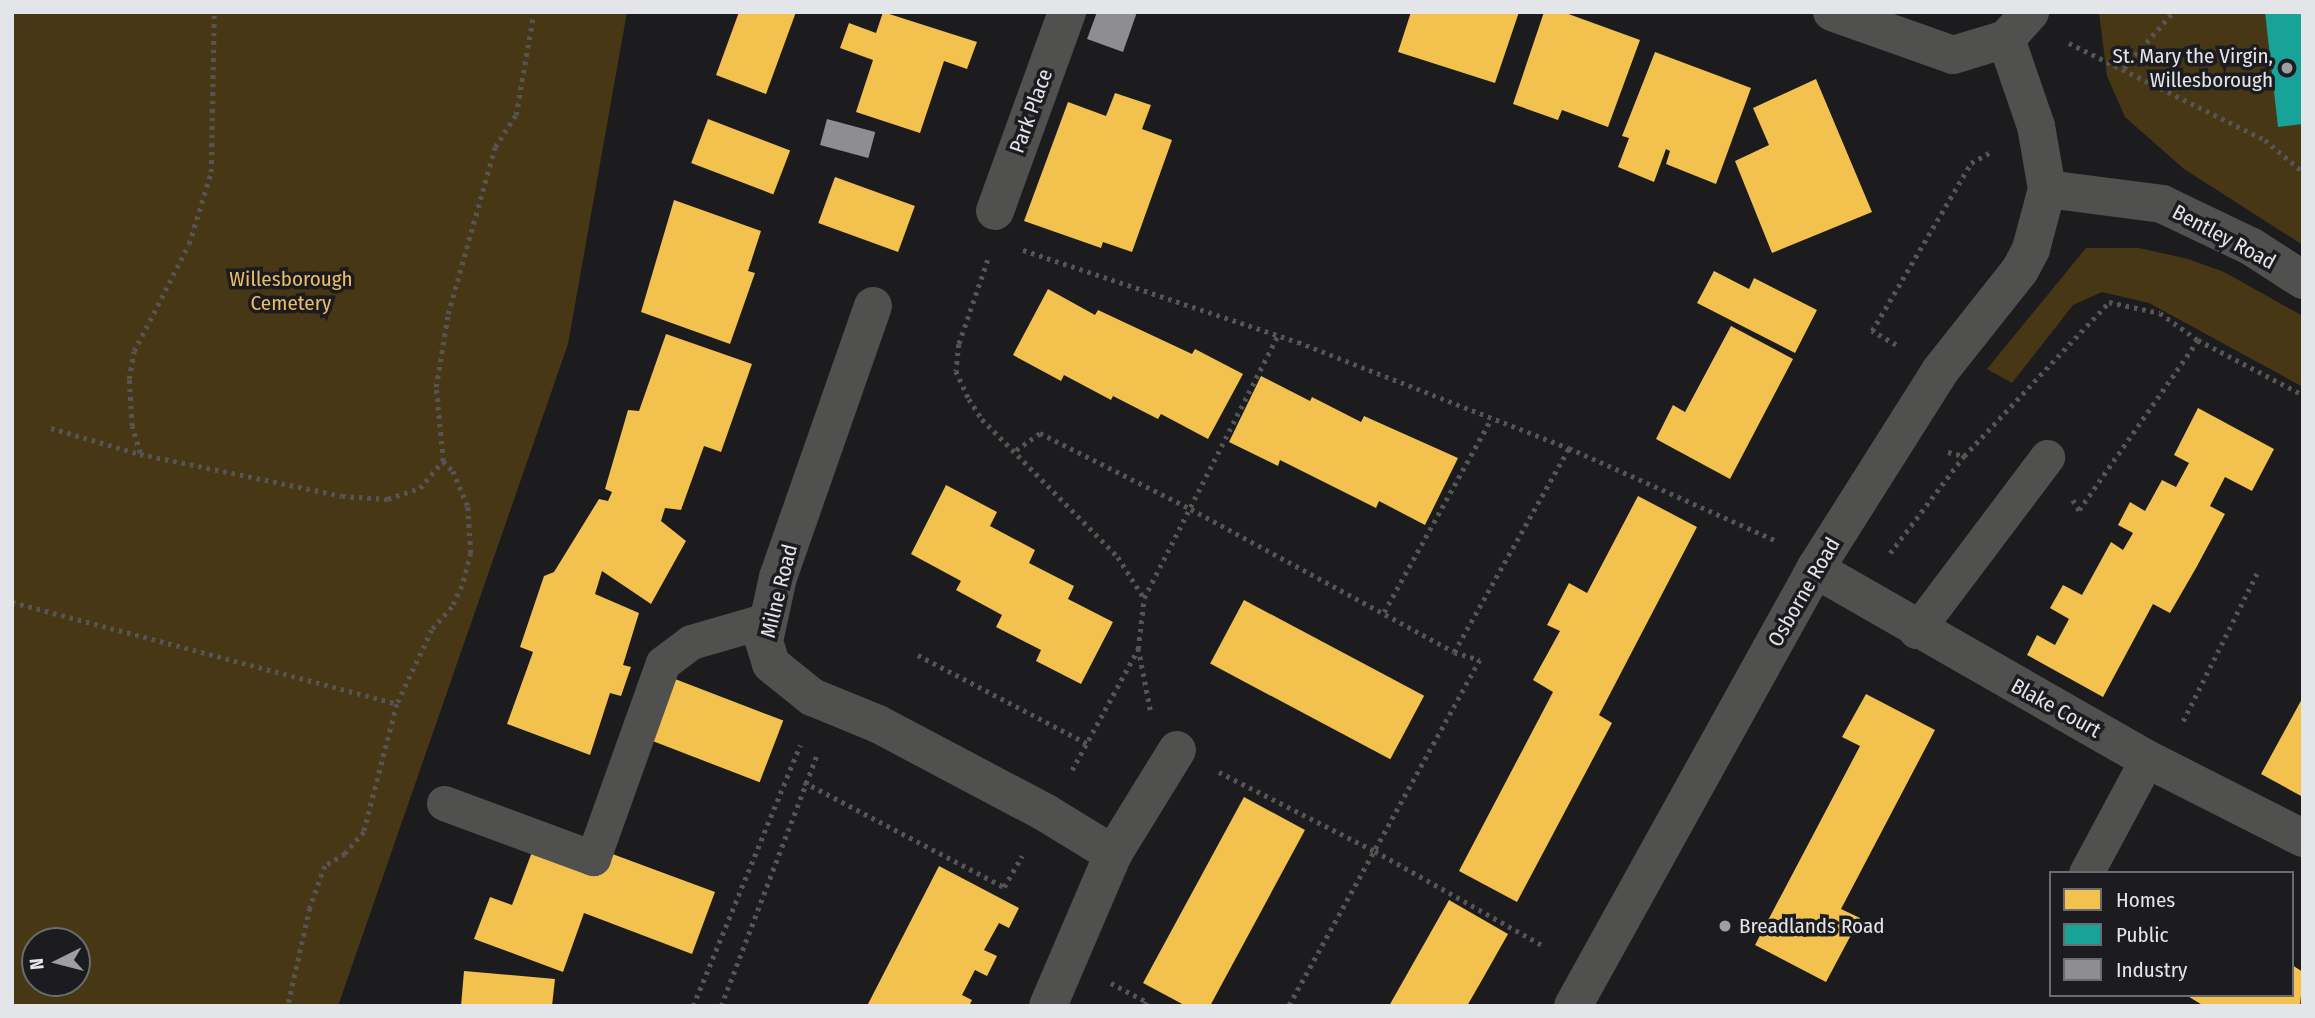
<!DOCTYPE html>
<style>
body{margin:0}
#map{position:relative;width:2315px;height:1018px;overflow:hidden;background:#1c1c1f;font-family:"Fira Sans Condensed",sans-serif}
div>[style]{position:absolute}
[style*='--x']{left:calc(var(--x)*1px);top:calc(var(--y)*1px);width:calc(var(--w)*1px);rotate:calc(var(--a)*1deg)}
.green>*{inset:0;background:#473715}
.homes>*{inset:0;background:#f2c14e;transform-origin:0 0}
.public>*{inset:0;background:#17a398}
.industry>*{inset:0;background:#8d8d92;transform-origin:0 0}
.path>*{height:4.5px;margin-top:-2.25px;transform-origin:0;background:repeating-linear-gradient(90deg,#565556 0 3.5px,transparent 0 8.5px)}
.service>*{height:35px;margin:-17.5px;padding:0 17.5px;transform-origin:17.5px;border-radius:17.5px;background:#50504f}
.minor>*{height:38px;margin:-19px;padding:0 19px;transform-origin:19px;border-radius:19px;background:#50504f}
.tertiary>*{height:38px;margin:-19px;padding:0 19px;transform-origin:19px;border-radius:19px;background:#50504f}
.dots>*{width:19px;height:19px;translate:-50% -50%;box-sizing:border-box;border:4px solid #1b1b20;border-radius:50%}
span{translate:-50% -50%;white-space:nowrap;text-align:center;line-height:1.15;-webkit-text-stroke:7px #1b1b20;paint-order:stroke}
.poi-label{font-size:21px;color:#e4e5e8}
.right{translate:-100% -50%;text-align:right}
.left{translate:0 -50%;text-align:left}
.street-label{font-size:21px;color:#e4e5e8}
.park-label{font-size:21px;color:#ebbd66}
.frame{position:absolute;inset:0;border:14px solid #e4e5e8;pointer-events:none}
.legend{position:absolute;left:2049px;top:871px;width:245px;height:126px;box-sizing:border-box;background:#1b1b20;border:2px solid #6b6c70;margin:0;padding:9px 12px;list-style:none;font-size:21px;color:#e4e5e8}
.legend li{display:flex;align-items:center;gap:14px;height:35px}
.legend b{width:35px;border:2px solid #6b6c70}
.north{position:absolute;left:21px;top:927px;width:70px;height:70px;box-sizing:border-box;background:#1b1b20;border:2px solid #6b6c70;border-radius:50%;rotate:264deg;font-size:19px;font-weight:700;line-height:28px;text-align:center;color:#e4e5e8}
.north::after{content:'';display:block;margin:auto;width:24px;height:32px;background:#9e9fa2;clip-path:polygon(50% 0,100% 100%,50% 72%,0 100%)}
</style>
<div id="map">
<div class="green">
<div style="clip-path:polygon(evenodd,12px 12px,627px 12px,568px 344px,338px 1006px,12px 1006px,12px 12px,77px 941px,77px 983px,35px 983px,35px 941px,77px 941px)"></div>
<div style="clip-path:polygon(2099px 12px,2303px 12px,2303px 245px,2184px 169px,2125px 117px,2107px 76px)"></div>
<div style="clip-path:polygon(2086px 248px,2139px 248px,2188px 259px,2224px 272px,2303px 316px,2303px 387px,2149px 303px,2102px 292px,2073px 305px,2012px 383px,1987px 369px)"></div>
</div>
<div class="homes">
<div style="clip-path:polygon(739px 12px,796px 12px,766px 94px,716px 75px)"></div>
<div style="clip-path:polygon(883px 12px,977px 42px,967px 69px,944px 61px,920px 133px,856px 112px,873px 60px,840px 48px,849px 23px,876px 33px)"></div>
<div style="clip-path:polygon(1411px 12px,1519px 12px,1495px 83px,1398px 52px)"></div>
<div style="clip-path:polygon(1544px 12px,1563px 12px,1640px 40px,1608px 127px,1562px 110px,1558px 120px,1513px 104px)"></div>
<div style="clip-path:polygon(1655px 52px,1751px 88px,1716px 184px,1666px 164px,1670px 151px,1666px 149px,1654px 182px,1618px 167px,1629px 138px,1622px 136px)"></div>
<div style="clip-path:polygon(1816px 79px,1872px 212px,1772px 253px,1735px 161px,1769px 145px,1753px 108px)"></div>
<div style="clip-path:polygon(1115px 93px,1151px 105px,1142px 129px,1172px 140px,1132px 252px,1103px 242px,1101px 248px,1024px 221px,1068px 102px,1106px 116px)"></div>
<div style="left:708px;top:119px;width:88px;height:47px;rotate:21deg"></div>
<div style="left:835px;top:177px;width:85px;height:49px;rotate:20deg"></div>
<div style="clip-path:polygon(674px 200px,761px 231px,748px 271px,755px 273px,730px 344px,641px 312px)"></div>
<div style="clip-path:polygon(1714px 271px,1749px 289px,1754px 278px,1817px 310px,1795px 353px,1697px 303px)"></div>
<div style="clip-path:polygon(1048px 289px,1095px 315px,1098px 310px,1192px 354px,1195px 349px,1243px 374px,1208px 439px,1161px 414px,1158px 419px,1113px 396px,1111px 400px,1064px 375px,1061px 381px,1013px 355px)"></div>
<div style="clip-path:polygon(1731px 326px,1793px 359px,1730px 479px,1656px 439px,1673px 405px,1685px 412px)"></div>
<div style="clip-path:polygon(666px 334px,752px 364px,721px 452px,704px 446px,681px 510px,665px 508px,661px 521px,686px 541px,651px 604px,602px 571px,595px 594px,639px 613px,623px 665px,631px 667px,621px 696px,610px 693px,590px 755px,507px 724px,533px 652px,520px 647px,544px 576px,554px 572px,599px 499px,608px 501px,612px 492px,605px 489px,628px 410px,639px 411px)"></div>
<div style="clip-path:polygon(1261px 376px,1310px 401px,1312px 397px,1361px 422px,1364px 416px,1458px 458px,1425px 525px,1379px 501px,1376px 508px,1280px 460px,1278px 466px,1229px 442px)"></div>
<div style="clip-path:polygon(2198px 408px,2274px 449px,2252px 491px,2225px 477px,2210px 506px,2225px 514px,2196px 568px,2170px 613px,2153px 604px,2103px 697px,2027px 655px,2037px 635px,2055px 645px,2069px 619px,2050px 608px,2063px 585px,2082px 595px,2111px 542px,2123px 550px,2133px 533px,2118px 525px,2130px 502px,2145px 511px,2162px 480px,2176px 487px,2189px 463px,2174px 455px)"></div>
<div style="clip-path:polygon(946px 485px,997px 512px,990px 526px,1035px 550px,1029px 563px,1074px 586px,1068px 599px,1113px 622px,1081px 684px,1036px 661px,1041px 650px,996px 627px,1002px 615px,956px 590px,961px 581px,911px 554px)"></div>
<div style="clip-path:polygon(1638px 496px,1697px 527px,1599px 715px,1612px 723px,1517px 902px,1459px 871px,1553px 692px,1533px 680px,1560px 631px,1547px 625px,1569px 583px,1587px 593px)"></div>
<div style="left:1244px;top:600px;width:204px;height:72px;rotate:28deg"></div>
<div style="left:675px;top:679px;width:116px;height:66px;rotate:21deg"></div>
<div style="clip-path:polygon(1866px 694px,1935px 730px,1841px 909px,1860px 918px,1826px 982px,1755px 945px,1860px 746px,1842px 737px)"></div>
<div style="clip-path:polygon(2303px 697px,2303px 797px,2261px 774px)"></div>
<div style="clip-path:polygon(1244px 797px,1305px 830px,1210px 1006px,1186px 1006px,1143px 983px)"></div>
<div style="clip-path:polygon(532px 852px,598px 876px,607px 852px,715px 892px,692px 954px,584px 913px,563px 972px,474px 939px,490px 897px,512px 905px)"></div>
<div style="clip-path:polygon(939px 866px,1019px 908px,1009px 928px,999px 923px,984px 950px,997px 956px,987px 976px,975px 970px,962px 995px,972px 1000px,969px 1006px,867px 1006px)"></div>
<div style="clip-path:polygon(1449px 900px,1508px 934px,1482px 980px,1467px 1006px,1389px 1006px)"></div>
<div style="clip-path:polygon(2292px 965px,2303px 972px,2300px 1006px,2204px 1006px,2186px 995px,2292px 995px)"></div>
<div style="clip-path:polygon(464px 971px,555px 979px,552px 1006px,461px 1006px)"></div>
</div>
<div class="public">
<div style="clip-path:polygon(2265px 12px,2303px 12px,2303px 124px,2278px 127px)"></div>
</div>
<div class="industry">
<div style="clip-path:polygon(1097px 12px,1137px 12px,1123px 52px,1087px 39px)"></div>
<div style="left:827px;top:119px;width:50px;height:27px;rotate:15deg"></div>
</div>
<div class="path">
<div style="--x:2069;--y:43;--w:219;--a:26.3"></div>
<div style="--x:2265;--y:140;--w:50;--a:40.1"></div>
<div style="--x:2124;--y:68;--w:74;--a:-48.8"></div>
<div style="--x:1023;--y:250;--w:290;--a:18.5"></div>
<div style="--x:1298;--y:342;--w:291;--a:21.4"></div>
<div style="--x:1569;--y:448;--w:226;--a:24.1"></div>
<div style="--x:988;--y:260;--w:89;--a:109"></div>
<div style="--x:959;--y:344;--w:27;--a:96"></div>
<div style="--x:956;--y:371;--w:31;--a:65"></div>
<div style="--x:969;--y:399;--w:24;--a:57"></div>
<div style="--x:982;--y:419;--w:194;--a:45.4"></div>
<div style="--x:1118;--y:557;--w:49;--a:57.6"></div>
<div style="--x:1896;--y:345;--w:28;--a:-150"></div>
<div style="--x:1872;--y:331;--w:195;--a:-59.5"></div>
<div style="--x:1971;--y:163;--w:21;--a:-29"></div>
<div style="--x:51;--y:428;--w:93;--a:16.3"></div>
<div style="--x:140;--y:454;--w:206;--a:11.7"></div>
<div style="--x:342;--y:496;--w:46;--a:3.7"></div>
<div style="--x:388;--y:499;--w:34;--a:-19"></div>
<div style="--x:420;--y:488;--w:35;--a:-50"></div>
<div style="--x:443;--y:461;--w:14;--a:45"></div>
<div style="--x:453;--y:471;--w:39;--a:67"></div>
<div style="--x:468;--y:507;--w:46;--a:86.3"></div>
<div style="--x:471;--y:553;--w:34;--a:105"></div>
<div style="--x:462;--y:586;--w:23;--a:115"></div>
<div style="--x:452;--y:607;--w:30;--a:131"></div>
<div style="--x:432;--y:630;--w:82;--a:115.3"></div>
<div style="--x:397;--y:704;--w:132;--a:104.5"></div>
<div style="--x:364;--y:832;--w:29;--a:131"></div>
<div style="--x:345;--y:854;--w:23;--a:149"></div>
<div style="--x:325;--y:866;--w:45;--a:109.7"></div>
<div style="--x:310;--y:908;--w:100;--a:102.7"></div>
<div style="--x:1016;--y:450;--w:29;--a:-35"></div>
<div style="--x:1040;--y:433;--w:169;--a:26.7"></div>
<div style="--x:1191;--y:509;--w:299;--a:28.5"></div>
<div style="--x:1454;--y:652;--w:27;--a:17"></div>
<div style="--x:1480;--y:660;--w:395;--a:118.9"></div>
<div style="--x:1948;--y:452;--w:16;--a:14"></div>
<div style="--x:140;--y:453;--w:28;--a:-107"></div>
<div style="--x:132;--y:426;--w:47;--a:-93.7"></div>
<div style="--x:129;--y:379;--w:28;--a:-80"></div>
<div style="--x:134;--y:351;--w:120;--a:-62.8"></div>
<div style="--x:189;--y:244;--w:75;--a:-73"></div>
<div style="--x:211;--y:172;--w:160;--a:-88.9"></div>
<div style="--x:443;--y:461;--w:74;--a:-95.4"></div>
<div style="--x:436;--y:387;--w:74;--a:-80.7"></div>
<div style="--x:448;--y:314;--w:173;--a:-74.3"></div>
<div style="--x:495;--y:147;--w:38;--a:-57"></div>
<div style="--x:516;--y:115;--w:99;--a:-80.2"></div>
<div style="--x:2073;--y:500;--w:12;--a:59"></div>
<div style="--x:2079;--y:510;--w:208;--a:-55"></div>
<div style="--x:1890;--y:553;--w:122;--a:-52.7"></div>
<div style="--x:1964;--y:456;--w:212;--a:-46.7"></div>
<div style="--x:2109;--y:302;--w:52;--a:12.2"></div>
<div style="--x:2160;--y:313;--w:47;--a:35.4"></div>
<div style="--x:2198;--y:340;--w:119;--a:27.6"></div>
<div style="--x:12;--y:602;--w:398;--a:14.8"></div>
<div style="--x:1384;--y:612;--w:218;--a:-61"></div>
<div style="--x:1454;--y:652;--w:234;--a:-60.6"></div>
<div style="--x:918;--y:655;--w:192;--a:27.6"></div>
<div style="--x:1150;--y:710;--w:62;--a:-101.1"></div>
<div style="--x:1138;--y:649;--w:51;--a:-83.3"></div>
<div style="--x:1144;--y:598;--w:295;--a:-63"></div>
<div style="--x:2183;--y:721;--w:170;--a:-63.4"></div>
<div style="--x:1072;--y:770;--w:138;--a:-61.4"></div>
<div style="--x:1219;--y:772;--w:175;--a:26.9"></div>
<div style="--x:1375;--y:851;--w:192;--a:29.4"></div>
<div style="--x:804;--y:782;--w:226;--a:27.7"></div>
<div style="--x:1004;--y:887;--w:36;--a:-60"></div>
<div style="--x:1111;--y:983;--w:41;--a:27.8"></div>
<div style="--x:1147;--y:1002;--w:4;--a:117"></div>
<div style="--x:693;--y:1006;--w:282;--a:-67.7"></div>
<div style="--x:721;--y:1006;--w:270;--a:-69.1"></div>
</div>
<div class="service">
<div style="--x:1916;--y:631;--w:218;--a:-53"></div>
<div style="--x:444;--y:803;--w:159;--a:20.3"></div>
<div style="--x:593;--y:858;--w:207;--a:-70.3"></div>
<div style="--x:663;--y:663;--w:35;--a:-37"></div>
<div style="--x:691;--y:642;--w:82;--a:-16.2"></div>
<div style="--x:2086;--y:873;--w:129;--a:-61.8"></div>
</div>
<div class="minor">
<div style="--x:2006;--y:39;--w:92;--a:71"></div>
<div style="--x:2036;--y:126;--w:64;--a:80.1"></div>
<div style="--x:2047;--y:189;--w:116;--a:7.4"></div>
<div style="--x:2162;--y:204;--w:100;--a:25.5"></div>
<div style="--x:2252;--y:247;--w:61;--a:32.9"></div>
<div style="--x:995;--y:211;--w:212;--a:-70.1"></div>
<div style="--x:873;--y:306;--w:287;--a:109.3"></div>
<div style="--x:778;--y:577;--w:66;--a:102.3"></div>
<div style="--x:764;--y:641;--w:24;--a:73"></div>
<div style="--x:771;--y:664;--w:53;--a:38.8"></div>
<div style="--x:812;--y:697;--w:71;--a:22.2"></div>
<div style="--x:878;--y:724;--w:190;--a:27.9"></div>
<div style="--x:1046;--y:813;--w:79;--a:31.5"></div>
<div style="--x:1815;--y:569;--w:383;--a:29.8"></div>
<div style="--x:2147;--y:759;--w:175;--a:26.9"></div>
<div style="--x:1048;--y:1006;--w:165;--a:-66.8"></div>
<div style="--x:1113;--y:854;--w:122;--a:-58.4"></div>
<div style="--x:1573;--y:1006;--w:500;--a:-61"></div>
<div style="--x:1815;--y:569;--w:234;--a:-57.7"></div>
<div style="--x:1940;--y:371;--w:129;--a:-51.6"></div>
<div style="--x:2020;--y:270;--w:24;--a:-62"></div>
<div style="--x:2031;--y:249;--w:62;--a:-75.1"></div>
</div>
<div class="tertiary">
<div style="--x:1832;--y:12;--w:128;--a:19.6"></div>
<div style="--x:1953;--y:55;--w:55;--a:-16.8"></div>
<div style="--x:2006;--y:39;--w:36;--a:-48"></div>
</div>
<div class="dots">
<div style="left:2287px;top:68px;background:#9e9fa2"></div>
<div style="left:1725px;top:926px;background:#9e9fa2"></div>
</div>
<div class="poi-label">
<span class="right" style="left:2273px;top:68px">St. Mary the Virgin,<br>Willesborough</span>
<span class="left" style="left:1739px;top:926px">Breadlands Road</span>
</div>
<div class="street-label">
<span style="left:1031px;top:111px;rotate:-70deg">Park Place</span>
<span style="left:2224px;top:237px;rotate:28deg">Bentley Road</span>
<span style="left:779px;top:591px;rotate:-76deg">Milne Road</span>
<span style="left:1804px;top:592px;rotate:-60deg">Osborne Road</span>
<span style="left:2056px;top:708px;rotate:29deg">Blake Court</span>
</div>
<div class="park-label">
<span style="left:291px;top:291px">Willesborough<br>Cemetery</span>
</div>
<div class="frame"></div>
<ul class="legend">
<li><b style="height:19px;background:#f2c14e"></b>Homes</li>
<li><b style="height:19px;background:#17a398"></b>Public</li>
<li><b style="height:19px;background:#8d8d92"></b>Industry</li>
</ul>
<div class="north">N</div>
</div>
